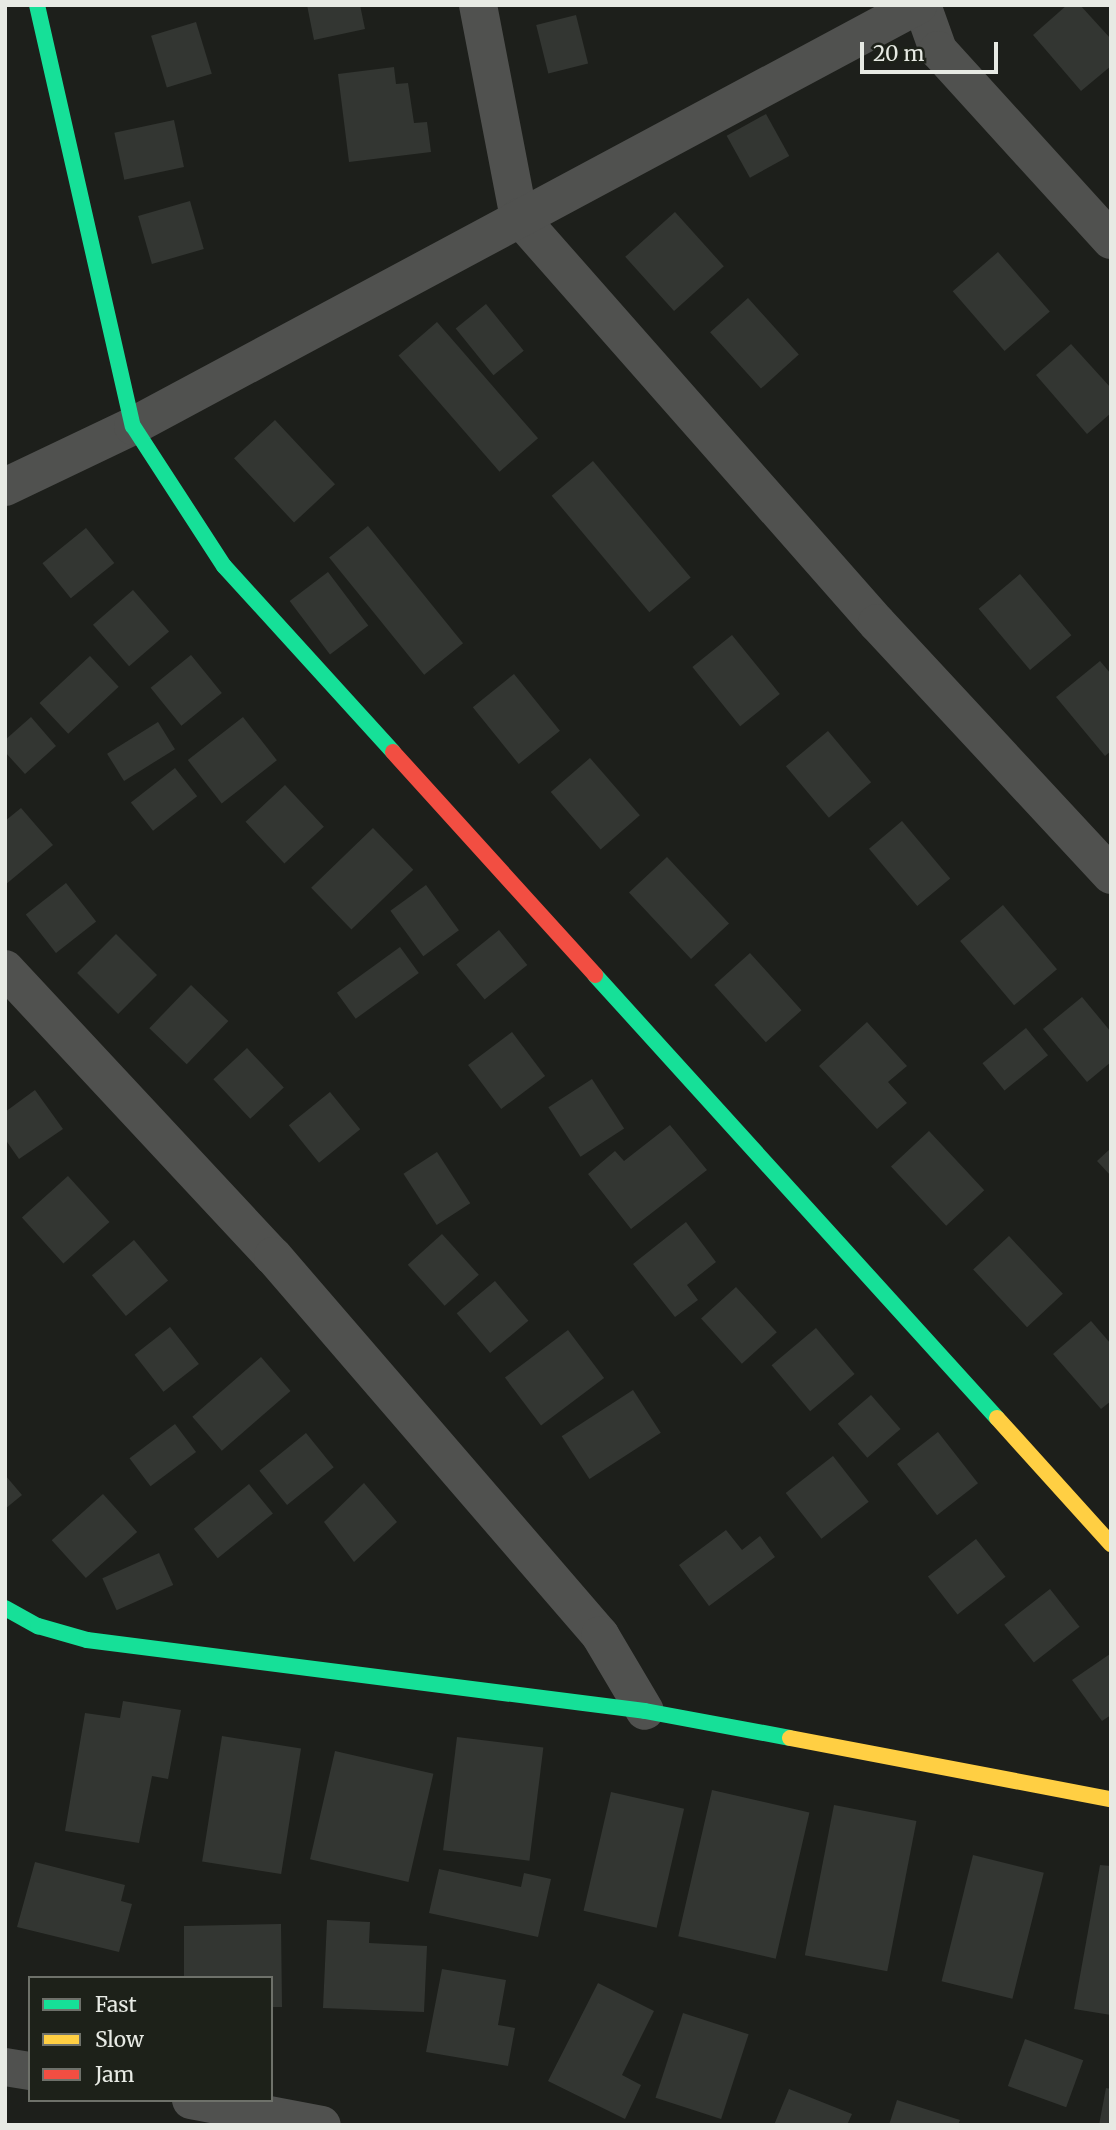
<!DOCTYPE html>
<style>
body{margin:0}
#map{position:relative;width:1116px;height:2130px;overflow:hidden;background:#1d1f1b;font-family:Merriweather,serif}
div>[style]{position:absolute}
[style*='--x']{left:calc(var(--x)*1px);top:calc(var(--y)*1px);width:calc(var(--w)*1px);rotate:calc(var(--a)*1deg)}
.building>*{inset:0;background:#333632;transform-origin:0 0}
.street>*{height:38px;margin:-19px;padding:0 19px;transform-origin:19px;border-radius:19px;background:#50514f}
.fast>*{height:16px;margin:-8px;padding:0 8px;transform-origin:8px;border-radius:8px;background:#16e098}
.slow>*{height:16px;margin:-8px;padding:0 8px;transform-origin:8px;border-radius:8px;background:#ffcf43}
.jam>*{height:16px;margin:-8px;padding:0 8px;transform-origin:8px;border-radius:8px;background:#f24e42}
span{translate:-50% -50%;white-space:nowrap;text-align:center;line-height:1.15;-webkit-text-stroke:5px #1d2119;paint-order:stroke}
.frame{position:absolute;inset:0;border:7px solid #e7eae4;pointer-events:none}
.legend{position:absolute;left:28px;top:1976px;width:245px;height:126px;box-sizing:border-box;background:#1d2119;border:2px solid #6e716a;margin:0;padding:9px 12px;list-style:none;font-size:21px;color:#e7eae4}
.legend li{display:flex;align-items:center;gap:14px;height:35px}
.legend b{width:35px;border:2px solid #6e716a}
.scale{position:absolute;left:860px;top:42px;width:138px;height:32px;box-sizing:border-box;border:4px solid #e7eae4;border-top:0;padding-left:9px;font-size:21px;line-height:24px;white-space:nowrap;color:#e7eae4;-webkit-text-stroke:5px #1d2119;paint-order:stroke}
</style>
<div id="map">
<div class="building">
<div style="clip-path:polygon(307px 5px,360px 5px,365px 29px,314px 40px)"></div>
<div style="clip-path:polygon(1067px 5px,1080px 5px,1111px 39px,1111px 66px,1081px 91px,1033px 35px)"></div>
<div style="left:576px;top:15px;width:50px;height:41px;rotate:76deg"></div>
<div style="left:196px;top:22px;width:54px;height:47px;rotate:73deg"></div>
<div style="clip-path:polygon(394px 67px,396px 84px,408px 83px,414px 123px,427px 122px,431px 152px,349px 162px,338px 74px)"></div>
<div style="left:766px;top:114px;width:48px;height:45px;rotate:61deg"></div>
<div style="left:174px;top:120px;width:48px;height:61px;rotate:78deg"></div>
<div style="left:190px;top:201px;width:50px;height:54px;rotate:74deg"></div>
<div style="left:675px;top:212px;width:73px;height:67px;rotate:48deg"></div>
<div style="left:998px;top:252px;width:79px;height:60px;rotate:49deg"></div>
<div style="left:748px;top:298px;width:76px;height:51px;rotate:48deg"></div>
<div style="left:486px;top:304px;width:60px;height:39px;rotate:51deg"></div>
<div style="left:437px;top:322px;width:154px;height:51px;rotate:49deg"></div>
<div style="clip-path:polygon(1071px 344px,1111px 388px,1111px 413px,1087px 434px,1036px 375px)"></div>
<div style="left:275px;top:420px;width:88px;height:56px;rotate:47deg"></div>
<div style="left:593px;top:461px;width:152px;height:54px;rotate:50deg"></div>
<div style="left:368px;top:526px;width:151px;height:50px;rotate:51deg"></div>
<div style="left:86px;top:528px;width:45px;height:56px;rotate:51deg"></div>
<div style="left:328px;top:572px;width:67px;height:48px;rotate:53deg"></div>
<div style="left:1020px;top:574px;width:80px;height:54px;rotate:50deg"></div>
<div style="left:133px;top:590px;width:55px;height:53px;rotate:49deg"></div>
<div style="left:732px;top:635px;width:76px;height:51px;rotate:51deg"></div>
<div style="left:191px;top:655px;width:49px;height:52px;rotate:51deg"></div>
<div style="left:90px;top:656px;width:42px;height:69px;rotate:47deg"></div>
<div style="clip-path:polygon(1100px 661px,1111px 674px,1111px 751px,1105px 756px,1056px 697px)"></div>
<div style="left:514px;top:674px;width:73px;height:53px;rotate:51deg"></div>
<div style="clip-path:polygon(31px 717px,56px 746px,25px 774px,5px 752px,5px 740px)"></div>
<div style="left:243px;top:717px;width:55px;height:70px;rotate:52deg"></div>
<div style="left:158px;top:722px;width:32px;height:60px;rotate:58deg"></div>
<div style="left:828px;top:731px;width:67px;height:55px;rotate:50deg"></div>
<div style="left:590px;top:758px;width:76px;height:52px;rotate:49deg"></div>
<div style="left:175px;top:768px;width:36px;height:56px;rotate:52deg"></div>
<div style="left:285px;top:785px;width:57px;height:54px;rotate:47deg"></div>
<div style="clip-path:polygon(21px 808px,53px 845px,5px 885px,5px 821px)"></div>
<div style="left:902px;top:821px;width:75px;height:43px;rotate:50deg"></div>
<div style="left:373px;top:828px;width:58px;height:86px;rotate:46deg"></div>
<div style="left:667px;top:857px;width:91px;height:52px;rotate:47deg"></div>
<div style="left:66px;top:883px;width:49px;height:51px;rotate:52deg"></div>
<div style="left:426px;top:885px;width:56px;height:44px;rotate:54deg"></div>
<div style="left:1003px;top:905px;width:84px;height:56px;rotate:50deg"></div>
<div style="left:499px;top:930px;width:45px;height:55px;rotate:51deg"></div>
<div style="left:116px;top:934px;width:58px;height:55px;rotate:45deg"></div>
<div style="left:400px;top:947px;width:32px;height:78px;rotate:54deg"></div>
<div style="left:750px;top:953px;width:77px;height:48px;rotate:48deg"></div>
<div style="left:191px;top:985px;width:52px;height:60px;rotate:44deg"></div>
<div style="clip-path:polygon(1082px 997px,1111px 1032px,1111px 1062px,1087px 1082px,1043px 1029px)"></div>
<div style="clip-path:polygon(867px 1022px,907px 1066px,888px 1082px,907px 1103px,877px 1129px,819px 1066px)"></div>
<div style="left:1026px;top:1028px;width:35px;height:56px;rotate:51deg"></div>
<div style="left:512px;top:1032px;width:55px;height:55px;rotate:53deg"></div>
<div style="left:247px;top:1048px;width:54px;height:46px;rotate:47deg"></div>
<div style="left:592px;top:1079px;width:59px;height:52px;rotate:57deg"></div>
<div style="clip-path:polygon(35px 1090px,63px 1129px,19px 1159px,5px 1139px,5px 1112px)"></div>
<div style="left:330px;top:1092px;width:48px;height:53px;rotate:51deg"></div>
<div style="clip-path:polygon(670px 1125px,707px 1170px,631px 1229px,588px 1174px,615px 1151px,624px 1161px)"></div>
<div style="left:929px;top:1131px;width:81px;height:52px;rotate:47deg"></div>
<div style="clip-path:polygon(1111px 1148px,1111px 1176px,1097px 1161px)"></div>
<div style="left:437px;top:1152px;width:61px;height:40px;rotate:57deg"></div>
<div style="left:68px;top:1176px;width:62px;height:62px;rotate:48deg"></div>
<div style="clip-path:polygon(686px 1222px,716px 1262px,687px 1285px,698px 1300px,675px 1317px,633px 1264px)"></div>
<div style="left:442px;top:1234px;width:55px;height:46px;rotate:48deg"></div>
<div style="left:1009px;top:1236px;width:79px;height:49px;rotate:47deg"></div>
<div style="left:134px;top:1240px;width:53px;height:55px;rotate:50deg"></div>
<div style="left:495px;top:1281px;width:52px;height:50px;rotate:50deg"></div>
<div style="left:736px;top:1287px;width:61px;height:47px;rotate:48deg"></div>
<div style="clip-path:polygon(1091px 1321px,1111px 1344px,1111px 1401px,1101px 1409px,1053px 1354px)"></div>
<div style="left:170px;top:1327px;width:47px;height:45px;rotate:52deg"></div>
<div style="left:816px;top:1328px;width:60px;height:58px;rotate:50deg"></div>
<div style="left:568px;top:1330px;width:60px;height:79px;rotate:53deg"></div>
<div style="left:261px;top:1357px;width:45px;height:91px;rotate:49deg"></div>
<div style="left:633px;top:1390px;width:51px;height:85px;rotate:57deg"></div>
<div style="left:871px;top:1395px;width:45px;height:44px;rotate:49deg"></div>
<div style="left:175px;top:1424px;width:35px;height:57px;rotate:53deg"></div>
<div style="left:938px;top:1432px;width:65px;height:52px;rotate:52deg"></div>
<div style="left:306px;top:1433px;width:44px;height:60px;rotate:51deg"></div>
<div style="left:833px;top:1456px;width:58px;height:60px;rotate:52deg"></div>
<div style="clip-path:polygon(5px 1475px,22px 1495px,5px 1509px)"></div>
<div style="clip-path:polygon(364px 1483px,397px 1522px,354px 1562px,324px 1522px)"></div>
<div style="left:249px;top:1484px;width:38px;height:71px;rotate:51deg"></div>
<div style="left:103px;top:1494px;width:51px;height:69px;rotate:48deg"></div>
<div style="clip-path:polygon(726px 1530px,742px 1550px,760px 1536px,775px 1557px,709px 1606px,679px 1565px)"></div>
<div style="left:976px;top:1539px;width:48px;height:61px;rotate:52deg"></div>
<div style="left:159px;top:1553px;width:35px;height:62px;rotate:66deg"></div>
<div style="left:1050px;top:1589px;width:48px;height:58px;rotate:52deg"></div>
<div style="clip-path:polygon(1110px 1654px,1111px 1715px,1102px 1721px,1072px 1680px)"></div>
<div style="clip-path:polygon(123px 1701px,181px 1710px,168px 1779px,152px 1776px,139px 1843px,65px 1831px,85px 1713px,120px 1718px)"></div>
<div style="left:222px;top:1736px;width:80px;height:127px;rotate:9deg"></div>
<div style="left:457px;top:1737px;width:87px;height:114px;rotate:7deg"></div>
<div style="left:335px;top:1751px;width:101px;height:111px;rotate:13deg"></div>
<div style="left:712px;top:1790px;width:100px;height:150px;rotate:13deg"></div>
<div style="left:611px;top:1792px;width:75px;height:122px;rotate:13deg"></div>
<div style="left:834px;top:1805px;width:84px;height:153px;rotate:11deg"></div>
<div style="left:973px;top:1855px;width:73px;height:130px;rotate:14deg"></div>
<div style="clip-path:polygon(35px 1862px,125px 1885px,121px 1901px,132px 1904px,119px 1952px,17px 1927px)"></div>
<div style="clip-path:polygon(1100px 1865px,1111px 1866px,1111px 2015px,1074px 2009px)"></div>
<div style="clip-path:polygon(439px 1869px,521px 1887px,524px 1873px,551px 1879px,538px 1937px,429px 1913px)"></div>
<div style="clip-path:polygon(327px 1920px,370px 1922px,369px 1943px,427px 1946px,424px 2012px,323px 2008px)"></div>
<div style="clip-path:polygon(281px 1924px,282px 2007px,271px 2007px,271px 1978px,184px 1978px,184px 1926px)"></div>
<div style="clip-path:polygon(442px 1969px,506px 1980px,498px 2025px,515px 2028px,508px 2066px,426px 2052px)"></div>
<div style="clip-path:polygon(598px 1983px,654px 2011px,622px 2075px,641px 2085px,625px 2119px,548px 2081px)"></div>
<div style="left:683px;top:2013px;width:69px;height:89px;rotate:18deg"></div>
<div style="left:1025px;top:2039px;width:62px;height:50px;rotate:20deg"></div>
<div style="clip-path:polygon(1106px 2088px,1111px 2089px,1111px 2125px,1099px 2125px)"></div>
<div style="clip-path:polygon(789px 2089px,852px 2114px,847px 2125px,774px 2125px)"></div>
<div style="clip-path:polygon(897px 2100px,960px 2120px,958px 2125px,889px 2125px)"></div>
</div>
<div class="street">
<div style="--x:478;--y:5;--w:216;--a:79.1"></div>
<div style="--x:519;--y:217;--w:541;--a:48.6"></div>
<div style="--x:877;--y:623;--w:344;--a:47.1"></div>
<div style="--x:922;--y:5;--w:48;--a:70.4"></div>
<div style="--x:938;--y:50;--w:257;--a:47.7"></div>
<div style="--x:5;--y:487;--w:142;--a:-25.5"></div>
<div style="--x:133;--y:426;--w:891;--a:-28.2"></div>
<div style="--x:5;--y:969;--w:393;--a:47"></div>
<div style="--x:273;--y:1256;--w:501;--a:49.21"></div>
<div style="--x:600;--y:1635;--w:88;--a:59.4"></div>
<div style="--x:5;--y:2067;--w:25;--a:9"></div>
<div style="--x:191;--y:2100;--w:133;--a:10.8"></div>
</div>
<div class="fast">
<div style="--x:37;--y:5;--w:432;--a:77.2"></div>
<div style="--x:133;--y:426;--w:167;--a:57"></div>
<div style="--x:224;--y:566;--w:251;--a:47.7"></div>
<div style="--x:595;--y:975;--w:598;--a:47.78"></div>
<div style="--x:5;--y:1608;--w:38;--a:29"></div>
<div style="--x:38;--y:1626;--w:51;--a:15.9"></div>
<div style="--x:87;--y:1640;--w:562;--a:7.25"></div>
<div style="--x:645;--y:1711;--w:147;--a:10.5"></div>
</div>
<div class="slow">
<div style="--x:997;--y:1418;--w:170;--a:47.9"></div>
<div style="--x:790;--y:1738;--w:327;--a:10.8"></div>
</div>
<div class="jam">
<div style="--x:393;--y:752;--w:301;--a:47.8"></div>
</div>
<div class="frame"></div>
<ul class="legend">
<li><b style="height:9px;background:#16e098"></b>Fast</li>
<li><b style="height:9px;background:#ffcf43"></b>Slow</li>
<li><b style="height:9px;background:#f24e42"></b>Jam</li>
</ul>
<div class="scale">20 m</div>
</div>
